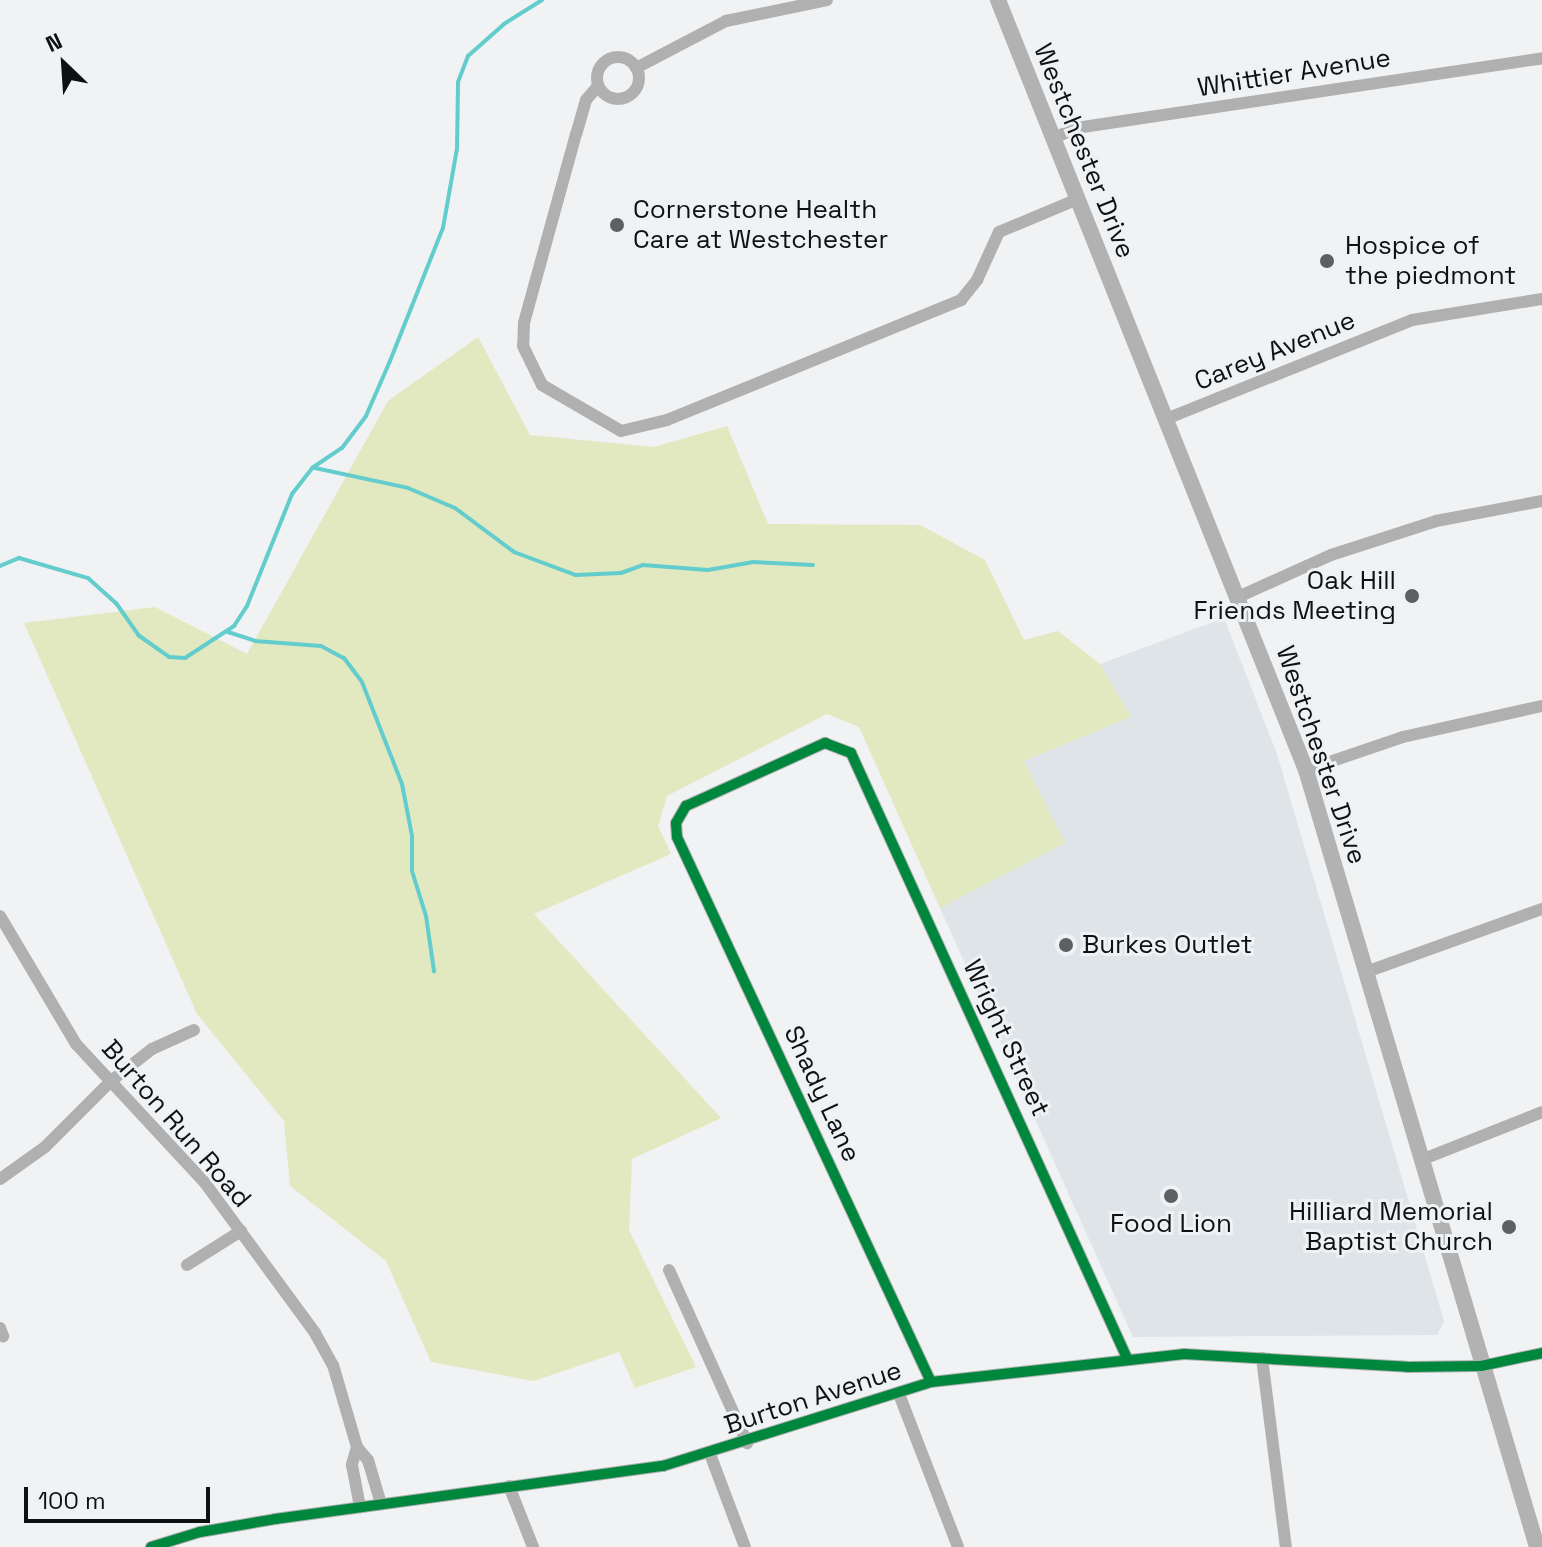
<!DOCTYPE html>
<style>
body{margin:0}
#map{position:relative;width:1542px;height:1547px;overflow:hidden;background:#f0f2f3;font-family:"Space Grotesk",sans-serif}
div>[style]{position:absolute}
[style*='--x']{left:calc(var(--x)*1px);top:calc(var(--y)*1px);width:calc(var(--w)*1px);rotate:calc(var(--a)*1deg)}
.built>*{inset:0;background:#dee4e8}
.green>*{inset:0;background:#e2e9c0}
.stream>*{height:4px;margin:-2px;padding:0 2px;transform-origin:2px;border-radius:2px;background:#63cccc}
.minor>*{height:12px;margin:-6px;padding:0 6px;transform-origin:6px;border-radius:6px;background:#b0b0b1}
.minor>.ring{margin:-6px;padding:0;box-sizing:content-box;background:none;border:12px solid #b0b0b1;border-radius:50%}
.major>*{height:16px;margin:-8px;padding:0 8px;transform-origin:8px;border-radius:8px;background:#b2b2b3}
.cycleway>*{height:10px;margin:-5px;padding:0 5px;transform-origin:5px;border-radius:5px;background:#00873e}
.dots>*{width:22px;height:22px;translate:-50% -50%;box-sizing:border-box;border:4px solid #eff2f4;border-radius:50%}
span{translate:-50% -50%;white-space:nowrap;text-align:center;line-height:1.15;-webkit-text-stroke:6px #eff2f4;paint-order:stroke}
.street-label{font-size:26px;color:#0f1011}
.poi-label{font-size:26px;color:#0f1011}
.left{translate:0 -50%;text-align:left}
.right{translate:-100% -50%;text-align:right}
.north{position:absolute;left:24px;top:24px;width:80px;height:80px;-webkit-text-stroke:6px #eff2f4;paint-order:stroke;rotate:335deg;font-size:22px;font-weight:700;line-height:32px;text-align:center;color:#0f1011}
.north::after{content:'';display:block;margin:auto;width:28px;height:36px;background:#0f1011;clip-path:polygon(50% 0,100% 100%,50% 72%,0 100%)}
.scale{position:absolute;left:24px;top:1487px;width:186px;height:36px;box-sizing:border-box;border:4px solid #0f1011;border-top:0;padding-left:10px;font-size:24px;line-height:28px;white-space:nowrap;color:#0f1011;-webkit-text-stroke:6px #eff2f4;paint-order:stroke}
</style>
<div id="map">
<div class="built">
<div style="clip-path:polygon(1224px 618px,1277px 754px,1444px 1321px,1437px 1335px,1133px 1337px,940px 908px,1064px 843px,1024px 761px,1131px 717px,1100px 664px)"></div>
</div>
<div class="green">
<div style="clip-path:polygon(478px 337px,530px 435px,654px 447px,727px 426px,768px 524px,920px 525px,985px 560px,1024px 640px,1058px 631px,1100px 664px,1131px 717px,1024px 761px,1065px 843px,940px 908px,859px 727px,827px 714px,667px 796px,658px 826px,671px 854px,534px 914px,721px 1118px,632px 1159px,629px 1230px,696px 1367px,635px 1388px,619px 1352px,534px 1381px,431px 1362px,386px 1261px,290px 1186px,284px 1121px,197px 1014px,24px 623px,155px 607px,247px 654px,388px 401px)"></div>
</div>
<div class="stream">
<div style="--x:315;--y:468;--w:95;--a:12.1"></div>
<div style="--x:408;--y:488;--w:51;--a:23.1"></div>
<div style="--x:455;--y:508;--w:74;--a:36.7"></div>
<div style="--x:514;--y:552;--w:66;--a:20.4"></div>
<div style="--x:576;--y:575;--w:45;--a:-2.5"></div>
<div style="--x:621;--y:573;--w:23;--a:-20"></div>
<div style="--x:643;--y:565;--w:65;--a:4.4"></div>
<div style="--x:708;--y:570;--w:46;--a:-10.1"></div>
<div style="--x:753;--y:562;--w:60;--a:2.9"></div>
<div style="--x:0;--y:566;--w:21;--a:-23"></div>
<div style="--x:19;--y:558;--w:72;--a:16.2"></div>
<div style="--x:88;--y:578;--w:38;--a:42"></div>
<div style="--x:116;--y:603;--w:39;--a:55"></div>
<div style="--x:138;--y:635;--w:38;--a:35"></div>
<div style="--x:169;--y:657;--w:16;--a:4"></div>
<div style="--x:185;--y:658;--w:59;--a:-33.1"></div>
<div style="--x:234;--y:626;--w:24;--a:-57"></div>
<div style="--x:247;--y:606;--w:121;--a:-68.1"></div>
<div style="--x:292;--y:494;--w:33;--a:-52"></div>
<div style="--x:312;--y:468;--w:36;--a:-34"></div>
<div style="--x:342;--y:448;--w:40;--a:-53"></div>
<div style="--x:366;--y:416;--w:60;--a:-66.4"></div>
<div style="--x:390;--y:361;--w:143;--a:-68.3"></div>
<div style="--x:443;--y:228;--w:80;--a:-80"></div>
<div style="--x:457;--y:149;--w:67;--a:-89.1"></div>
<div style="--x:458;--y:82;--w:28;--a:-69"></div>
<div style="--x:468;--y:56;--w:48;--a:-41.6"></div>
<div style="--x:504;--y:24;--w:45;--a:-32.3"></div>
<div style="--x:228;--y:632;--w:28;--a:18"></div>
<div style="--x:255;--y:641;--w:66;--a:4.3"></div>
<div style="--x:321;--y:646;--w:26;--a:28"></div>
<div style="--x:344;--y:658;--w:30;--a:53"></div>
<div style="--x:362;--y:682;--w:110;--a:68.6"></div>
<div style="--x:402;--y:784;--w:53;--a:79.1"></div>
<div style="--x:412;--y:836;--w:35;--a:90"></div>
<div style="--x:412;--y:871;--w:47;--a:72.7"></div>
<div style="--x:426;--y:916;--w:56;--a:81.7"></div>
</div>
<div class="minor">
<div class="ring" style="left:597px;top:57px;width:30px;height:30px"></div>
<div style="--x:636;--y:68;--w:102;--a:-27.6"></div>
<div style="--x:726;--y:21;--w:103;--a:-11.7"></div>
<div style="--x:598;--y:86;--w:18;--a:131"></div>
<div style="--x:586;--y:100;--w:35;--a:106"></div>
<div style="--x:576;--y:134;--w:196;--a:105.4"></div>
<div style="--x:524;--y:323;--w:23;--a:92"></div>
<div style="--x:523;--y:346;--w:43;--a:64"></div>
<div style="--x:542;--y:385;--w:91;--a:30.2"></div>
<div style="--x:621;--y:431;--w:47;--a:-13.4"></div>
<div style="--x:667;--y:420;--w:318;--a:-22.2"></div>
<div style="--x:961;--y:300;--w:26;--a:-51"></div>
<div style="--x:977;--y:280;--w:53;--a:-65.4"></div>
<div style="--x:999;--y:232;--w:86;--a:-22.7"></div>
<div style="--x:1054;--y:138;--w:24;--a:-24"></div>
<div style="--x:1076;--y:128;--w:471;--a:-8.5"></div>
<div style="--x:1166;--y:419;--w:265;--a:-21.9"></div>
<div style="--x:1412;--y:320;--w:132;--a:-9.2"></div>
<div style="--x:1238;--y:597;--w:102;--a:-24.3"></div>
<div style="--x:1331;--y:555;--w:110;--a:-17.9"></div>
<div style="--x:1436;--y:521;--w:108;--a:-10.7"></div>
<div style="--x:1306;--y:770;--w:102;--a:-18.8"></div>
<div style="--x:1403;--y:737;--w:142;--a:-12.6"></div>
<div style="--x:0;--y:916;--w:149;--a:59.3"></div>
<div style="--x:76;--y:1044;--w:190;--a:47.1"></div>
<div style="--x:205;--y:1183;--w:186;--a:53.7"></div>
<div style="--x:315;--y:1333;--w:37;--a:61"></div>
<div style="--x:333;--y:1365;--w:85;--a:73.7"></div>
<div style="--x:357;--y:1447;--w:17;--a:50"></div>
<div style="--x:368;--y:1460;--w:46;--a:73.5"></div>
<div style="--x:1366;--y:972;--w:187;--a:-19.7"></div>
<div style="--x:1421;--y:1160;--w:130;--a:-21.6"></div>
<div style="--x:0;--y:1179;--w:55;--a:-35.4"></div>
<div style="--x:45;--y:1147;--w:93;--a:-45"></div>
<div style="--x:111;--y:1081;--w:52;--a:-38"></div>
<div style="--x:152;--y:1049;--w:46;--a:-24.3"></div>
<div style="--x:187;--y:1265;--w:64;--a:-32.2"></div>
<div style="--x:669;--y:1270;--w:190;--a:65.7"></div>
<div style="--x:0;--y:1328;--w:9;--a:69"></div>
<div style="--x:1262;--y:1358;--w:191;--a:82.8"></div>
<div style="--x:931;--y:1382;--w:601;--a:-114.99"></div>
<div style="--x:677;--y:837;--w:14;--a:-94"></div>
<div style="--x:676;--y:823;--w:20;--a:-60"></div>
<div style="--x:686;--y:806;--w:153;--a:-24.4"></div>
<div style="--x:825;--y:743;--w:28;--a:21"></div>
<div style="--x:851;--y:753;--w:663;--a:65.48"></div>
<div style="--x:899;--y:1394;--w:164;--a:68.9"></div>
<div style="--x:357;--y:1447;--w:19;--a:106"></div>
<div style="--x:352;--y:1465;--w:43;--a:79.2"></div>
<div style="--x:710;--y:1454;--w:99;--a:69.4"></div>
<div style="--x:509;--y:1486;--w:66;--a:68.5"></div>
<div style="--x:151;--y:1547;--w:51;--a:-17"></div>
<div style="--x:200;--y:1532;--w:76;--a:-9.8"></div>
<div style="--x:275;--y:1519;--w:392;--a:-7.8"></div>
<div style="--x:663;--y:1466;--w:281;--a:-17.4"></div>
<div style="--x:931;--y:1382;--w:255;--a:-6.3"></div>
<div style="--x:1184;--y:1354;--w:223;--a:3.3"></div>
<div style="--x:1407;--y:1367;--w:74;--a:-0.8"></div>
<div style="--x:1481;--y:1366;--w:62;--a:-12"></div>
</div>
<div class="major">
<div style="--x:998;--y:0;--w:829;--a:68.2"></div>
<div style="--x:1306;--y:770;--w:811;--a:73.44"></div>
</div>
<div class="cycleway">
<div style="--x:931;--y:1382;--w:601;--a:-114.99"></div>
<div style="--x:677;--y:837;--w:14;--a:-94"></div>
<div style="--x:676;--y:823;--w:20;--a:-60"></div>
<div style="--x:686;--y:806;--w:153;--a:-24.4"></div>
<div style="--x:825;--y:743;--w:28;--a:21"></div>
<div style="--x:851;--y:753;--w:663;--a:65.48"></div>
<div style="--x:151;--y:1547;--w:51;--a:-17"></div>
<div style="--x:200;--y:1532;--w:76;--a:-9.8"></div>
<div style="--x:275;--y:1519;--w:392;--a:-7.8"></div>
<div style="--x:663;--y:1466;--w:281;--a:-17.4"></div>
<div style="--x:931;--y:1382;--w:255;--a:-6.3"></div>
<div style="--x:1184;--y:1354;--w:223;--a:3.3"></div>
<div style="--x:1407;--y:1367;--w:74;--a:-0.8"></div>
<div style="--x:1481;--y:1366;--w:62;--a:-12"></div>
</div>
<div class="dots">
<div style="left:617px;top:225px;background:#5e5f60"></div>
<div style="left:1327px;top:261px;background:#5e5f60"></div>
<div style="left:1412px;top:596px;background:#5e5f60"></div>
<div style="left:1066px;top:945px;background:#5e5f60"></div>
<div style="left:1171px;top:1196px;background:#5e5f60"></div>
<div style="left:1509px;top:1227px;background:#5e5f60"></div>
</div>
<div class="street-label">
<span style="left:1294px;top:73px;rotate:-9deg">Whittier Avenue</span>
<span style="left:1084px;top:151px;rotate:68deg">Westchester Drive</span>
<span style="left:1275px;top:351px;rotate:-22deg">Carey Avenue</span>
<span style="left:1321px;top:755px;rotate:71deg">Westchester Drive</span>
<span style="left:1006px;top:1038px;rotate:65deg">Wright Street</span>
<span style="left:822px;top:1094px;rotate:65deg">Shady Lane</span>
<span style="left:176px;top:1124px;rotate:49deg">Burton Run Road</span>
<span style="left:813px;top:1398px;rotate:-18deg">Burton Avenue</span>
</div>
<div class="poi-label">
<span class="left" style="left:633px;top:225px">Cornerstone Health<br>Care at Westchester</span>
<span class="left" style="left:1345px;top:261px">Hospice of<br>the piedmont</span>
<span class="right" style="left:1396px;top:596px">Oak Hill<br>Friends Meeting</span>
<span class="left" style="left:1082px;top:945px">Burkes Outlet</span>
<span class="right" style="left:1493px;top:1227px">Hilliard Memorial<br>Baptist Church</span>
<span style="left:1171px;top:1224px">Food Lion</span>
</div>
<div class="north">N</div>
<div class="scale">100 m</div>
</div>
